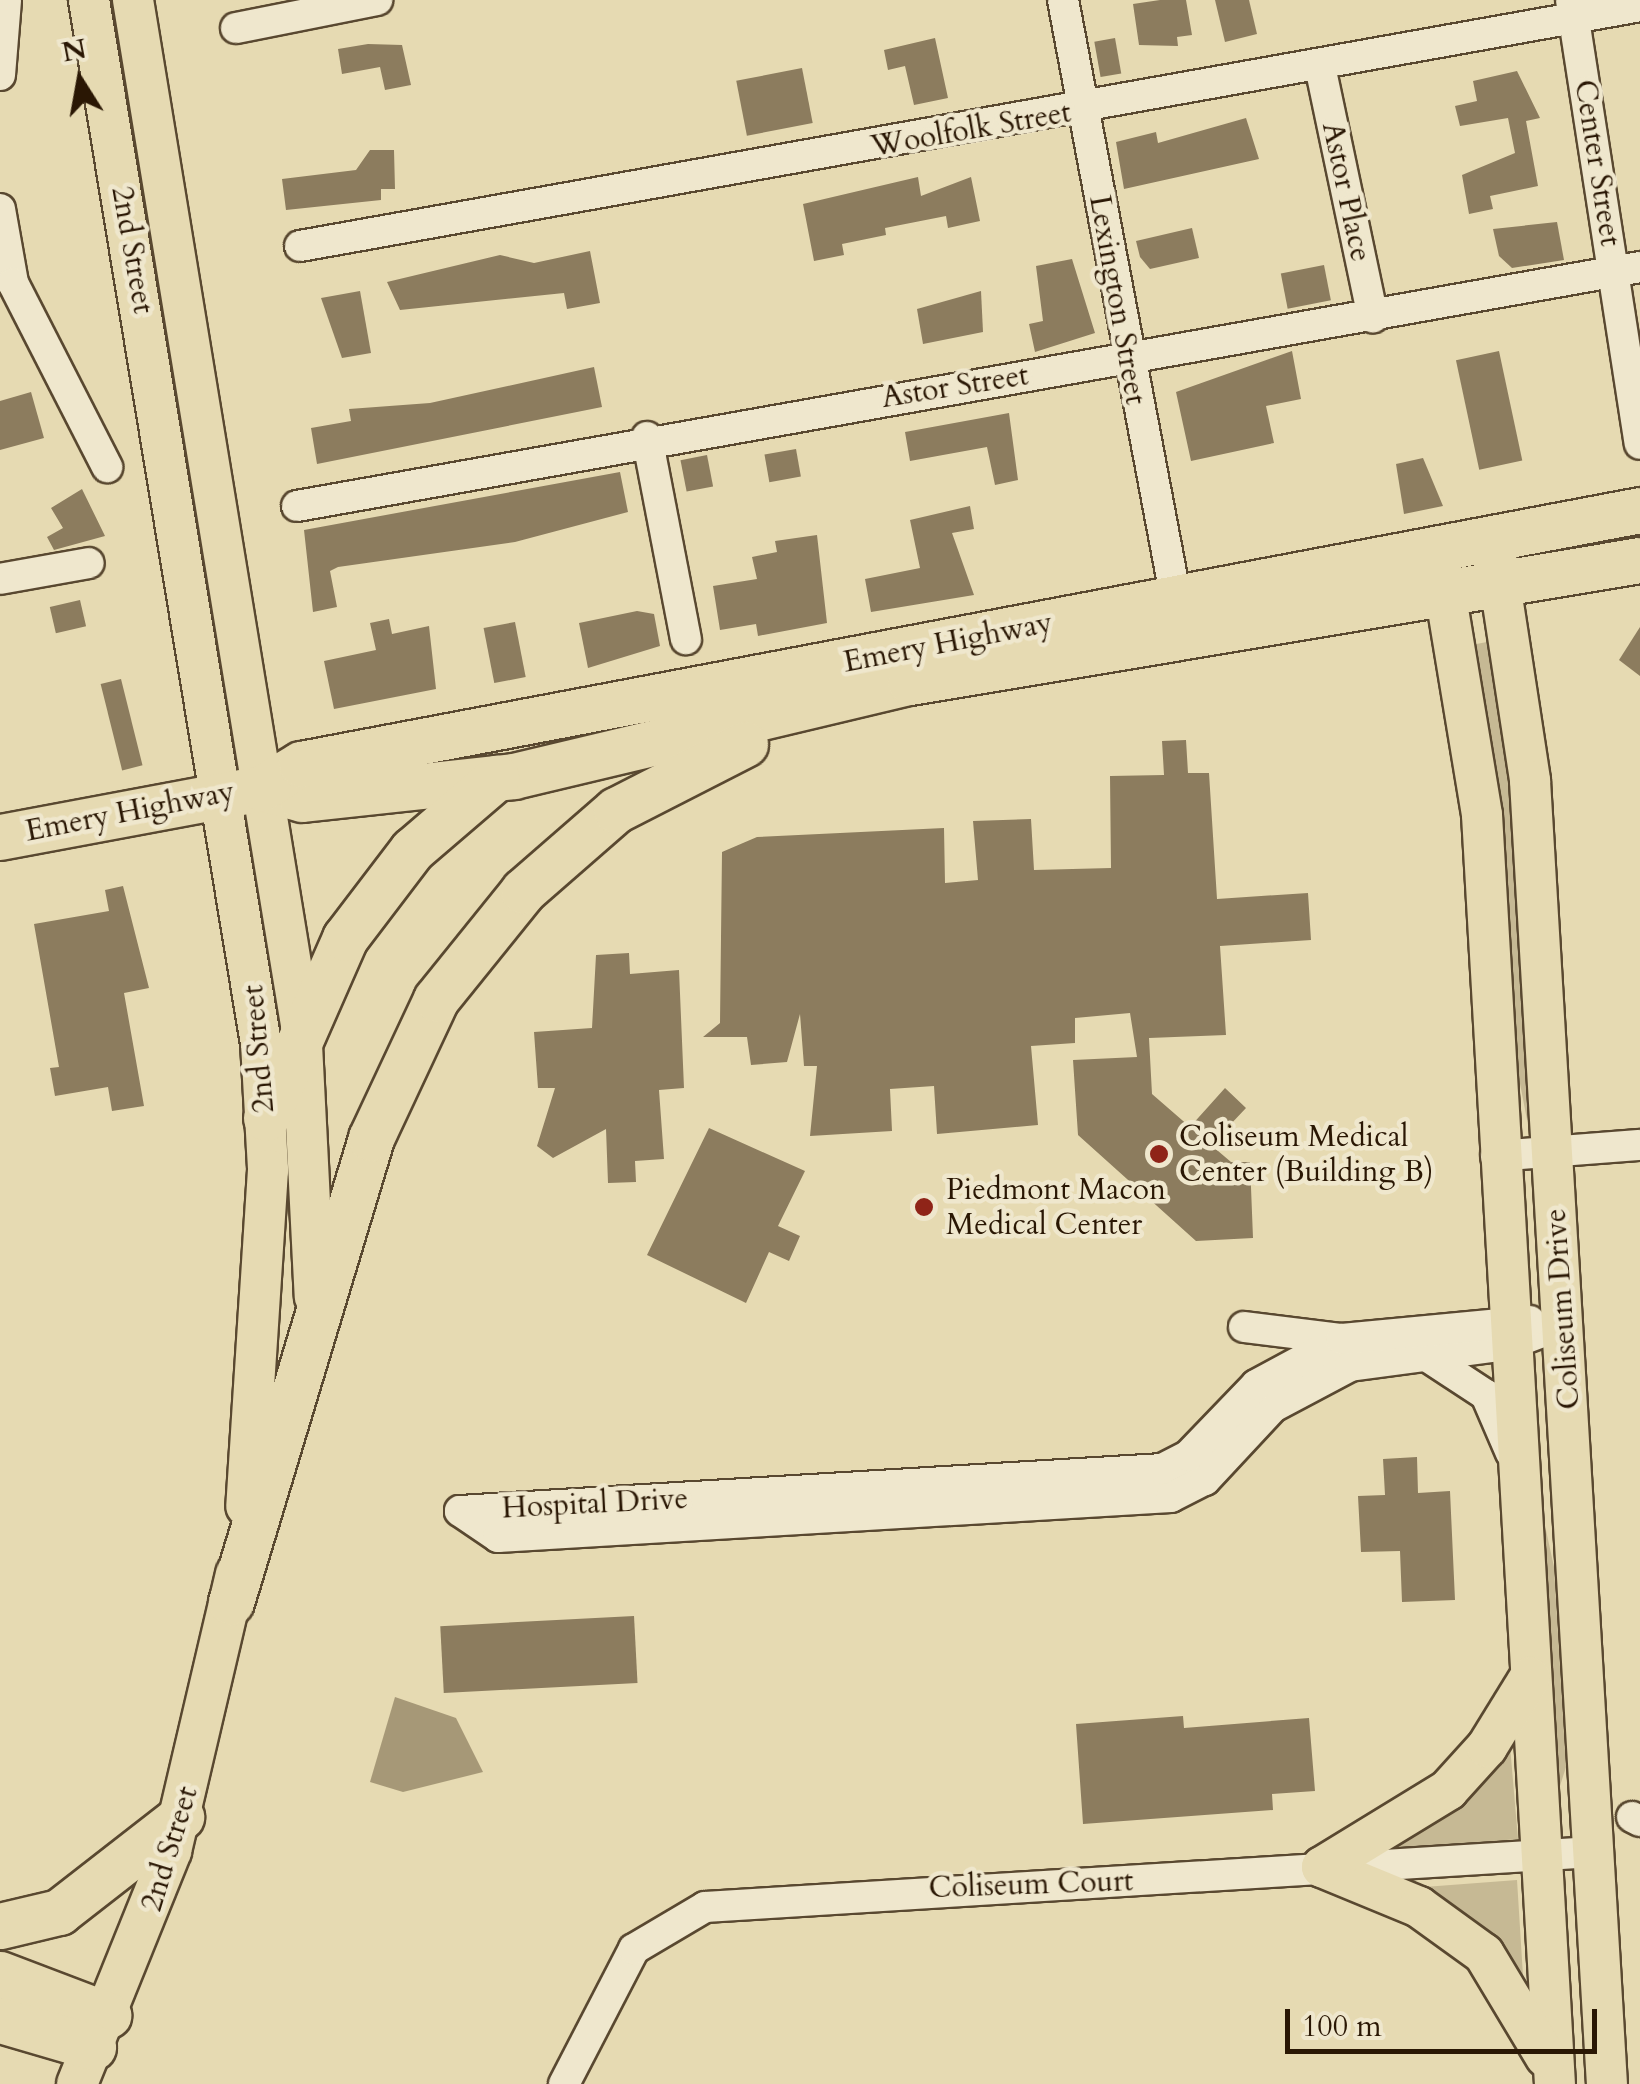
<!DOCTYPE html>
<style>
body{margin:0}
#map{position:relative;width:1640px;height:2084px;overflow:hidden;background:#e6dab2;font-family:Cardo,serif}
div>[style]{position:absolute}
[style*='--x']{left:calc(var(--x)*1px);top:calc(var(--y)*1px);width:calc(var(--w)*1px);rotate:calc(var(--a)*1deg)}
.green>*{inset:0;background:#c6b994}
.water>*{inset:0;background:#a69877}
.building>*{inset:0;background:#8c7c5e;transform-origin:0 0}
.roads{filter:drop-shadow(2px 0 #594830) drop-shadow(-2px 0 #594830) drop-shadow(0 2px #594830) drop-shadow(0 -2px #594830)}
.minor>*{height:30px;margin:-15px;padding:0 15px;transform-origin:15px;border-radius:15px;background:#efe7cd}
.major>*{height:40px;margin:-20px;padding:0 20px;transform-origin:20px;border-radius:20px;background:#e6dab2}
.highway>*{height:45px;margin:-22.5px;padding:0 22.5px;transform-origin:22.5px;border-radius:22.5px;background:#e6dab2}
.dots>*{width:28px;height:28px;translate:-50% -50%;box-sizing:border-box;border:5px solid #efe7cd;border-radius:50%}
span{translate:-50% -50%;white-space:nowrap;text-align:center;line-height:1.15;-webkit-text-stroke:9px #efe7cd;paint-order:stroke}
.street-label{font-size:30px;color:#2a1704}
.poi-label{font-size:30px;color:#2a1704}
.left{translate:0 -50%;text-align:left}
.north{position:absolute;left:30px;top:30px;width:100px;height:100px;-webkit-text-stroke:8px #efe7cd;paint-order:stroke;rotate:349deg;font-size:28px;font-weight:700;line-height:40px;text-align:center;color:#2a1704}
.north::after{content:'';display:block;margin:auto;width:35px;height:45px;background:#2a1704;clip-path:polygon(50% 0,100% 100%,50% 72%,0 100%)}
.scale{position:absolute;left:1285px;top:2009px;width:312px;height:45px;box-sizing:border-box;border:5px solid #2a1704;border-top:0;padding-left:12px;font-size:30px;line-height:35px;white-space:nowrap;color:#2a1704;-webkit-text-stroke:8px #efe7cd;paint-order:stroke}
</style>
<div id="map">
<div class="green">
<div style="clip-path:polygon(1487px 642px,1509px 770px,1529px 1130px,1507px 1017px,1471px 645px)"></div>
<div style="clip-path:polygon(1540px 1503px,1554px 1567px,1566px 1767px,1553px 1808px)"></div>
<div style="clip-path:polygon(1509px 1734px,1518px 1839px,1356px 1853px)"></div>
<div style="clip-path:polygon(1517px 1880px,1523px 1976px,1411px 1888px)"></div>
</div>
<div class="water">
<div style="clip-path:polygon(395px 1697px,456px 1718px,483px 1772px,403px 1792px,370px 1782px)"></div>
</div>
<div class="building">
<div style="clip-path:polygon(1160px 0,1186px 0,1192px 35px,1177px 37px,1178px 46px,1139px 45px,1133px 4px)"></div>
<div style="clip-path:polygon(1215px 0,1249px 0,1257px 34px,1225px 42px)"></div>
<div style="clip-path:polygon(935px 38px,948px 98px,914px 105px,905px 66px,888px 70px,884px 50px)"></div>
<div style="left:1115px;top:38px;width:36px;height:21px;rotate:80deg"></div>
<div style="clip-path:polygon(368px 44px,402px 45px,411px 85px,385px 90px,380px 67px,342px 74px,338px 49px)"></div>
<div style="left:802px;top:68px;width:56px;height:67px;rotate:79deg"></div>
<div style="clip-path:polygon(1517px 71px,1540px 118px,1526px 121px,1538px 186px,1490px 196px,1493px 209px,1469px 214px,1462px 175px,1515px 153px,1508px 118px,1460px 126px,1455px 106px,1477px 101px,1473px 81px)"></div>
<div style="clip-path:polygon(1246px 118px,1259px 159px,1124px 189px,1116px 142px,1156px 132px,1158px 143px)"></div>
<div style="clip-path:polygon(370px 150px,394px 150px,395px 189px,381px 189px,381px 200px,286px 210px,282px 179px,356px 170px)"></div>
<div style="clip-path:polygon(918px 177px,921px 196px,971px 177px,980px 221px,948px 228px,946px 216px,885px 228px,886px 235px,842px 244px,844px 255px,814px 261px,803px 204px)"></div>
<div style="clip-path:polygon(1557px 222px,1564px 260px,1512px 268px,1499px 256px,1493px 229px)"></div>
<div style="clip-path:polygon(1192px 228px,1199px 258px,1150px 269px,1140px 257px,1136px 241px)"></div>
<div style="clip-path:polygon(590px 251px,600px 303px,567px 309px,564px 293px,400px 310px,387px 282px,500px 255px,534px 263px)"></div>
<div style="clip-path:polygon(1072px 259px,1095px 333px,1035px 352px,1029px 324px,1043px 321px,1036px 266px)"></div>
<div style="left:1324px;top:265px;width:36px;height:44px;rotate:79deg"></div>
<div style="clip-path:polygon(360px 291px,371px 353px,342px 358px,321px 298px)"></div>
<div style="clip-path:polygon(981px 291px,983px 332px,923px 344px,917px 309px)"></div>
<div style="clip-path:polygon(1292px 351px,1301px 399px,1266px 406px,1274px 443px,1191px 461px,1176px 392px)"></div>
<div style="left:1499px;top:351px;width:112px;height:44px;rotate:78deg"></div>
<div style="clip-path:polygon(594px 367px,602px 407px,317px 464px,311px 428px,351px 421px,349px 409px,430px 403px)"></div>
<div style="clip-path:polygon(31px 392px,44px 438px,0 450px,0 401px)"></div>
<div style="clip-path:polygon(1009px 413px,1018px 480px,995px 485px,987px 447px,910px 461px,905px 432px)"></div>
<div style="left:796px;top:449px;width:28px;height:32px;rotate:80deg"></div>
<div style="left:707px;top:455px;width:32px;height:27px;rotate:79deg"></div>
<div style="clip-path:polygon(1423px 458px,1443px 506px,1404px 514px,1396px 464px)"></div>
<div style="clip-path:polygon(620px 472px,628px 512px,515px 542px,338px 567px,330px 571px,337px 607px,313px 612px,304px 530px)"></div>
<div style="clip-path:polygon(82px 489px,105px 536px,54px 550px,47px 537px,63px 528px,51px 508px)"></div>
<div style="clip-path:polygon(970px 506px,974px 529px,952px 533px,974px 595px,871px 612px,865px 579px,920px 568px,910px 520px)"></div>
<div style="clip-path:polygon(817px 535px,827px 623px,758px 636px,756px 624px,720px 630px,713px 586px,757px 579px,752px 557px,777px 552px,775px 541px)"></div>
<div style="left:80px;top:600px;width:27px;height:31px;rotate:77deg"></div>
<div style="clip-path:polygon(637px 611px,654px 614px,660px 646px,588px 668px,579px 623px)"></div>
<div style="clip-path:polygon(389px 619px,392px 634px,429px 626px,436px 689px,334px 709px,324px 661px,376px 650px,370px 623px)"></div>
<div style="left:515px;top:622px;width:56px;height:32px;rotate:79deg"></div>
<div style="clip-path:polygon(1640px 627px,1640px 676px,1619px 660px)"></div>
<div style="left:121px;top:679px;width:89px;height:21px;rotate:76deg"></div>
<div style="clip-path:polygon(1186px 740px,1188px 773px,1209px 773px,1217px 899px,1308px 893px,1311px 940px,1220px 946px,1226px 1035px,1149px 1038px,1152px 1094px,1190px 1127px,1225px 1088px,1246px 1108px,1211px 1145px,1231px 1162px,1250px 1162px,1253px 1238px,1196px 1241px,1078px 1135px,1073px 1060px,1137px 1057px,1130px 1013px,1075px 1018px,1075px 1043px,1031px 1046px,1038px 1125px,937px 1134px,934px 1086px,890px 1089px,892px 1131px,810px 1136px,817px 1066px,804px 1066px,800px 1014px,787px 1062px,751px 1065px,747px 1037px,703px 1037px,720px 1023px,722px 852px,757px 837px,944px 828px,945px 883px,978px 880px,973px 821px,1031px 819px,1034px 870px,1111px 868px,1110px 776px,1164px 775px,1162px 741px)"></div>
<div style="clip-path:polygon(123px 886px,149px 988px,124px 993px,144px 1106px,112px 1111px,108px 1087px,55px 1096px,50px 1068px,59px 1067px,34px 924px,109px 911px,105px 890px)"></div>
<div style="clip-path:polygon(629px 953px,630px 974px,679px 970px,684px 1088px,659px 1090px,664px 1159px,635px 1161px,636px 1182px,608px 1183px,606px 1129px,553px 1158px,537px 1146px,555px 1088px,538px 1088px,534px 1032px,592px 1028px,596px 955px)"></div>
<div style="clip-path:polygon(709px 1128px,805px 1171px,778px 1226px,800px 1236px,789px 1261px,769px 1252px,746px 1303px,647px 1255px)"></div>
<div style="clip-path:polygon(1417px 1457px,1418px 1493px,1450px 1491px,1455px 1600px,1402px 1602px,1400px 1551px,1361px 1552px,1358px 1496px,1385px 1495px,1383px 1459px)"></div>
<div style="left:634px;top:1616px;width:67px;height:194px;rotate:87deg"></div>
<div style="clip-path:polygon(1183px 1716px,1184px 1728px,1309px 1718px,1315px 1791px,1272px 1794px,1273px 1810px,1083px 1824px,1076px 1724px)"></div>
</div>
<div class="roads">
<div class="minor">
<div style="--x:1063;--y:0;--w:610;--a:79.32"></div>
<div style="--x:1571;--y:0;--w:449;--a:81.2"></div>
<div style="--x:236;--y:28;--w:144;--a:-11.2"></div>
<div style="--x:1320;--y:66;--w:257;--a:78.1"></div>
<div style="--x:0;--y:75;--w:75;--a:-85.4"></div>
<div style="--x:0;--y:209;--w:75;--a:80"></div>
<div style="--x:13;--y:283;--w:207;--a:62.9"></div>
<div style="--x:300;--y:246;--w:1361;--a:-10.15"></div>
<div style="--x:647;--y:437;--w:206;--a:79.1"></div>
<div style="--x:297;--y:506;--w:1364;--a:-10.09"></div>
<div style="--x:0;--y:579;--w:90;--a:-10.2"></div>
<div style="--x:1496;--y:1156;--w:144;--a:-4.4"></div>
<div style="--x:1244;--y:1327;--w:98;--a:7.1"></div>
<div style="--x:1425;--y:1355;--w:73;--a:33.3"></div>
<div style="--x:1486;--y:1395;--w:63;--a:66.7"></div>
<div style="--x:460;--y:1511;--w:46;--a:34.4"></div>
<div style="--x:498;--y:1537;--w:674;--a:-3.4"></div>
<div style="--x:1171;--y:1497;--w:38;--a:-27"></div>
<div style="--x:1205;--y:1480;--w:100;--a:-47"></div>
<div style="--x:1273;--y:1407;--w:87;--a:-28"></div>
<div style="--x:1350;--y:1366;--w:159;--a:-7.6"></div>
<div style="--x:1508;--y:1345;--w:59;--a:-20.9"></div>
<div style="--x:460;--y:1511;--w:703;--a:-3.42"></div>
<div style="--x:1162;--y:1469;--w:29;--a:-27"></div>
<div style="--x:1188;--y:1456;--w:98;--a:-46.2"></div>
<div style="--x:1256;--y:1385;--w:97;--a:-28.4"></div>
<div style="--x:1341;--y:1339;--w:190;--a:-5.4"></div>
<div style="--x:1632;--y:1817;--w:9;--a:27"></div>
<div style="--x:564;--y:2084;--w:152;--a:-62.6"></div>
<div style="--x:634;--y:1949;--w:82;--a:-30.6"></div>
<div style="--x:705;--y:1907;--w:890;--a:-3.54"></div>
</div>
<div class="major">
<div style="--x:89;--y:0;--w:1057;--a:80.64"></div>
<div style="--x:261;--y:1043;--w:127;--a:86.8"></div>
<div style="--x:268;--y:1170;--w:337;--a:93.7"></div>
<div style="--x:133;--y:0;--w:1039;--a:80.69"></div>
<div style="--x:301;--y:1025;--w:272;--a:87.1"></div>
<div style="--x:1495;--y:551;--w:233;--a:81.3"></div>
<div style="--x:1530;--y:781;--w:1305;--a:86.62"></div>
<div style="--x:1440;--y:561;--w:257;--a:80.6"></div>
<div style="--x:1482;--y:815;--w:1271;--a:86.71"></div>
<div style="--x:1322;--y:1867;--w:105;--a:22.4"></div>
<div style="--x:1419;--y:1907;--w:80;--a:35.9"></div>
<div style="--x:1484;--y:1954;--w:120;--a:59"></div>
<div style="--x:1322;--y:1867;--w:148;--a:-31.4"></div>
<div style="--x:1448;--y:1790;--w:58;--a:-47.8"></div>
<div style="--x:1487;--y:1747;--w:82;--a:-58.4"></div>
<div style="--x:77;--y:2084;--w:251;--a:-68"></div>
<div style="--x:171;--y:1851;--w:285;--a:-76.8"></div>
</div>
<div class="highway">
<div style="--x:261;--y:788;--w:42;--a:15"></div>
<div style="--x:302;--y:799;--w:213;--a:-6.2"></div>
<div style="--x:514;--y:776;--w:407;--a:-13.4"></div>
<div style="--x:910;--y:682;--w:740;--a:-9.49"></div>
<div style="--x:0;--y:837;--w:266;--a:-10.6"></div>
<div style="--x:261;--y:788;--w:47;--a:-31"></div>
<div style="--x:301;--y:764;--w:1363;--a:-10.74"></div>
<div style="--x:266;--y:1118;--w:197;--a:-66.3"></div>
<div style="--x:345;--y:938;--w:111;--a:-52.7"></div>
<div style="--x:412;--y:850;--w:111;--a:-40.6"></div>
<div style="--x:231;--y:1602;--w:485;--a:-73.2"></div>
<div style="--x:371;--y:1138;--w:153;--a:-64.9"></div>
<div style="--x:436;--y:999;--w:139;--a:-51.1"></div>
<div style="--x:523;--y:891;--w:123;--a:-41.1"></div>
<div style="--x:616;--y:810;--w:145;--a:-27.1"></div>
<div style="--x:0;--y:1926;--w:61;--a:-13.3"></div>
<div style="--x:59;--y:1912;--w:155;--a:-37.9"></div>
<div style="--x:0;--y:1974;--w:116;--a:20.8"></div>
<div style="--x:0;--y:2020;--w:97;--a:16.2"></div>
</div>
</div>
<div class="dots">
<div style="left:1159px;top:1154px;background:#8f2418"></div>
<div style="left:924px;top:1207px;background:#8f2418"></div>
</div>
<div class="street-label">
<span style="left:971px;top:130px;rotate:-10deg">Woolfolk Street</span>
<span style="left:1597px;top:163px;rotate:81deg">Center Street</span>
<span style="left:1346px;top:192px;rotate:78deg">Astor Place</span>
<span style="left:132px;top:250px;rotate:80deg">2nd Street</span>
<span style="left:1117px;top:300px;rotate:80deg">Lexington Street</span>
<span style="left:955px;top:387px;rotate:-9deg">Astor Street</span>
<span style="left:948px;top:643px;rotate:-11deg">Emery Highway</span>
<span style="left:130px;top:812px;rotate:-11deg">Emery Highway</span>
<span style="left:259px;top:1049px;rotate:-95deg">2nd Street</span>
<span style="left:1563px;top:1309px;rotate:-94deg">Coliseum Drive</span>
<span style="left:595px;top:1504px;rotate:-3deg">Hospital Drive</span>
<span style="left:170px;top:1849px;rotate:-73deg">2nd Street</span>
<span style="left:1031px;top:1885px;rotate:-2deg">Coliseum Court</span>
</div>
<div class="poi-label">
<span class="left" style="left:1179px;top:1154px">Coliseum Medical<br>Center (Building B)</span>
<span class="left" style="left:946px;top:1207px">Piedmont Macon<br>Medical Center</span>
</div>
<div class="north">N</div>
<div class="scale">100 m</div>
</div>
